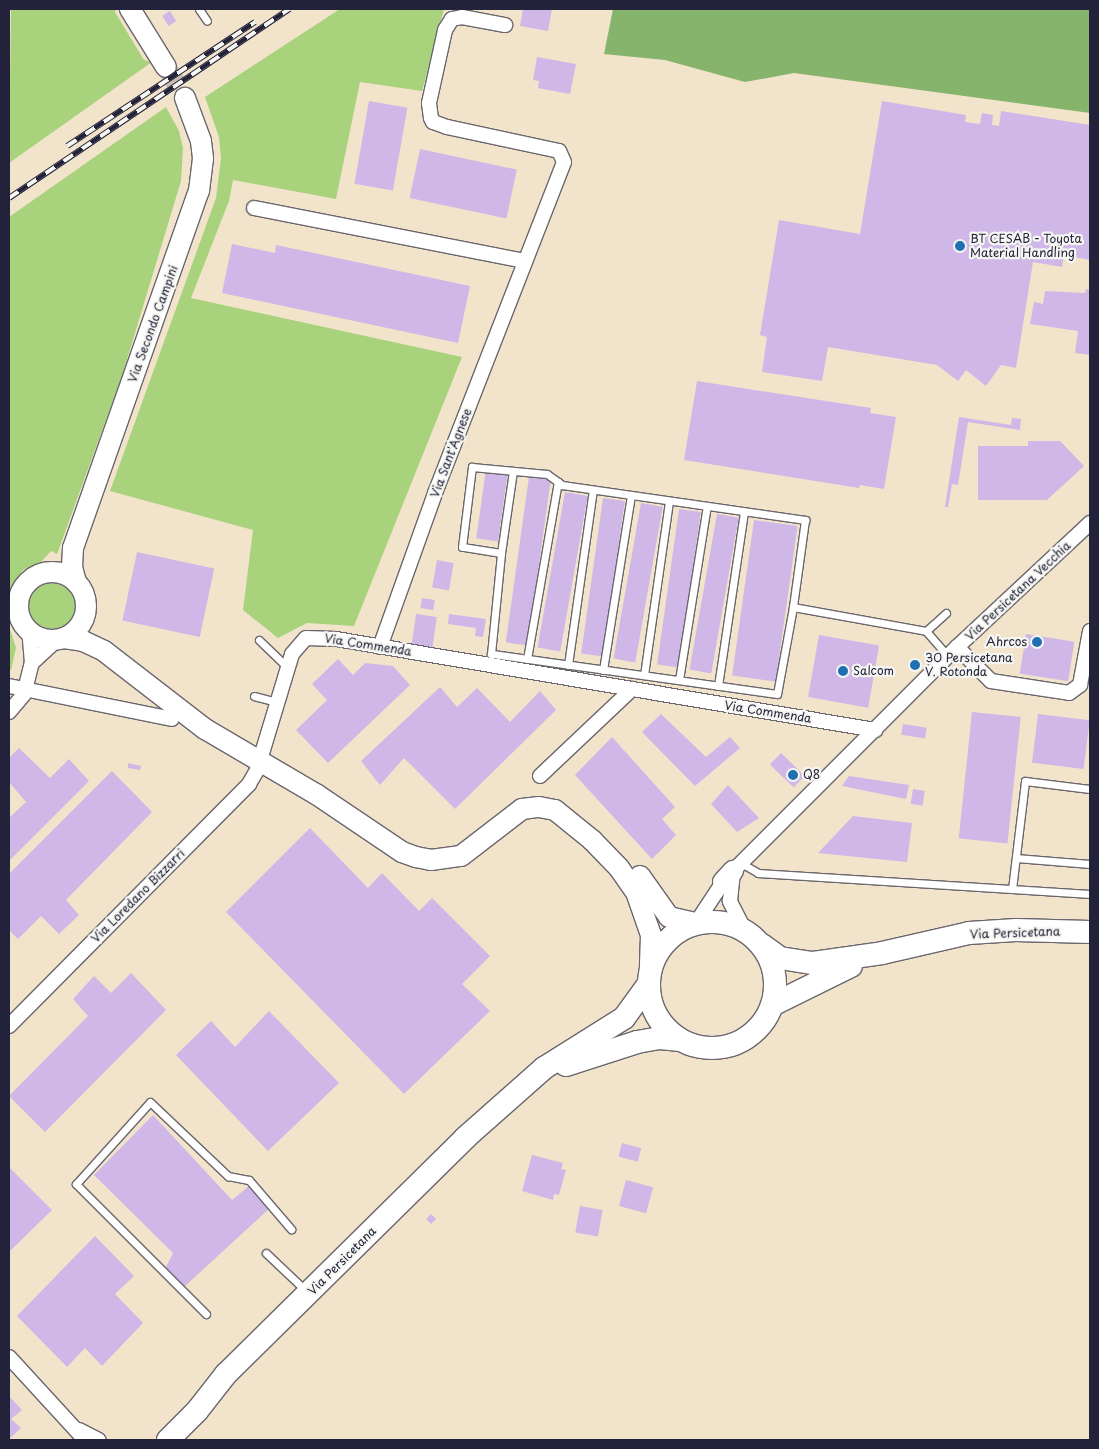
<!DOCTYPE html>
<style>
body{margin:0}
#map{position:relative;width:1099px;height:1449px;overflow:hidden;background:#f2e4cb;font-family:"Playpen Sans",sans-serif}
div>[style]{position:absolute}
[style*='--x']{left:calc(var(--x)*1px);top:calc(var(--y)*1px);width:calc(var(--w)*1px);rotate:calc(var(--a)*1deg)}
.green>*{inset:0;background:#a9d27d}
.round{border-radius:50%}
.forest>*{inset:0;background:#86b46c}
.building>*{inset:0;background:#cfb7e7;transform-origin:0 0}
.secondary-tunnel>*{height:20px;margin-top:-10px;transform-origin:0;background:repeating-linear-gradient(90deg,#c8bdae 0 20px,transparent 0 30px)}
.roads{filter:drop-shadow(1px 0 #6b666d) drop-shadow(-1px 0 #6b666d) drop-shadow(0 1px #6b666d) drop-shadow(0 -1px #6b666d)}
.lane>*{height:7px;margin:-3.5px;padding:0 3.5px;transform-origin:3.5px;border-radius:3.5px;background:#fff}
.street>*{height:14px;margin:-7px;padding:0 7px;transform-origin:7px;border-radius:7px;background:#fff}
.secondary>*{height:20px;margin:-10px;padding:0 10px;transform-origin:10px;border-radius:10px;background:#fff}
.secondary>.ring{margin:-10px;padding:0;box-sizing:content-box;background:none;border:20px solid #fff;border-radius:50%}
.primary>*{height:22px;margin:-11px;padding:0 11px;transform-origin:11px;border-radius:11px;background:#fff}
.primary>.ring{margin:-11px;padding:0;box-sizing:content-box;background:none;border:22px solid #fff;border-radius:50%}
.rail>*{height:5.5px;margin-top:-2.75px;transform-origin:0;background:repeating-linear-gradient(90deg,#f6f6f2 0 11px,#22223b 0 22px);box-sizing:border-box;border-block:1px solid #22223b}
.dots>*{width:14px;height:14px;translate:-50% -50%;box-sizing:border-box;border:2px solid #f6f6f2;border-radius:50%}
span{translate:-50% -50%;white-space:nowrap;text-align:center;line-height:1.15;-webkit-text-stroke:4.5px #f6f6f2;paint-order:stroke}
.poi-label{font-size:12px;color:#22223b}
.left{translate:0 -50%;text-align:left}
.right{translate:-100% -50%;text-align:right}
.street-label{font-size:12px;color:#22223b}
.frame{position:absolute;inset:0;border:10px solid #22223b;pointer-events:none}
</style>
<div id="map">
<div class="green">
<div style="clip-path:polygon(11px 9px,116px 9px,115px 12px,144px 60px,152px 62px,9px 163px)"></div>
<div style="clip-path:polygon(340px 9px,444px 9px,422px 91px,360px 82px,336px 199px,233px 180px,229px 201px,191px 298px,462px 357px,354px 626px,307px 623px,278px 638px,243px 610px,253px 530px,110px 491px,216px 198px,221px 158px,219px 137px,205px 97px)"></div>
<div style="clip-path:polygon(166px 107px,179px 131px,183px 148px,181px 181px,122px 376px,57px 554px,51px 551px,41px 562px,23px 570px,9px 590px,9px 217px)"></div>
<div class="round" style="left:29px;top:583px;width:46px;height:46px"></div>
<div style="clip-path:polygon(9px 626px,16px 648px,11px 670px,9px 670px)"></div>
</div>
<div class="forest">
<div style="clip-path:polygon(613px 9px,1090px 9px,1090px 113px,794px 73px,745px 82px,665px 60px,604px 54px)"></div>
</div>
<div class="building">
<div style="clip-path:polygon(523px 9px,552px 9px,548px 31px,520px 26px)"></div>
<div style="left:170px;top:11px;width:12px;height:9px;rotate:59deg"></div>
<div style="clip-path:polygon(537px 57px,576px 64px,570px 94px,538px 88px,539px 81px,533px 80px)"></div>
<div style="left:369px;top:101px;width:39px;height:84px;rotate:10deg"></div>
<div style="clip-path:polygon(882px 101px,966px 115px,965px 122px,980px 124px,982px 113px,993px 115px,992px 125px,999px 126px,1001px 111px,1090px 125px,1090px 260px,1064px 255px,1062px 267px,1033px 262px,1016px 368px,1001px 365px,986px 386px,966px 370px,958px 381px,937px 365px,828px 347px,822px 381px,762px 372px,767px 337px,760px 335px,779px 220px,860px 234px)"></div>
<div style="left:420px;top:149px;width:99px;height:50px;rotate:12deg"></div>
<div style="clip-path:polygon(232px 244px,275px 253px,276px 245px,470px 286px,458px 343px,222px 293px)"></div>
<div style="clip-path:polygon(1086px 289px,1090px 290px,1090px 355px,1075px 353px,1078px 331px,1030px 324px,1034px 302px,1043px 304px,1045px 291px,1085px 293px)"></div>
<div style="clip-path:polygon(697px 381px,871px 408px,870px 413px,896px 417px,884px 489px,860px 485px,859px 488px,684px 460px)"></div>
<div style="clip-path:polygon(959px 417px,1011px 425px,1012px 418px,1021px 419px,1020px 430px,968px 422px,958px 485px,952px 484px,948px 507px,945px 507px)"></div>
<div style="clip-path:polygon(1028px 441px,1060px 441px,1084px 466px,1047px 500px,978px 500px,978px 446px,1028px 446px)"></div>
<div style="left:486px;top:469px;width:22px;height:70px;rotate:8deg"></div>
<div style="left:529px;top:477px;width:22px;height:167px;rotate:8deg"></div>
<div style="left:565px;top:492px;width:23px;height:158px;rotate:10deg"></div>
<div style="left:603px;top:498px;width:22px;height:157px;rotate:8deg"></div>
<div style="left:641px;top:503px;width:22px;height:158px;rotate:10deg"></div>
<div style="left:679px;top:509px;width:22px;height:157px;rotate:8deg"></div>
<div style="left:717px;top:514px;width:22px;height:158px;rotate:10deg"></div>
<div style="left:754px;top:520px;width:44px;height:157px;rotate:8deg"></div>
<div style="left:137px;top:552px;width:79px;height:70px;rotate:12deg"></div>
<div style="left:437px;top:560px;width:17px;height:28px;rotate:10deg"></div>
<div style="left:422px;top:598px;width:13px;height:10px;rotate:9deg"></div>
<div style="left:416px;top:614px;width:21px;height:32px;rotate:8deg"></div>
<div style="clip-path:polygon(449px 614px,486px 619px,483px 637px,475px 636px,476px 628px,448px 624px)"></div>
<div style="left:1026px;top:634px;width:49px;height:40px;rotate:9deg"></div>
<div style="left:819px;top:635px;width:61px;height:63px;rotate:10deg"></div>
<div style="clip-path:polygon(338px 659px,353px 675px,365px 663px,393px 666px,410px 685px,328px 763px,296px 730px,327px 700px,312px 684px)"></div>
<div style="clip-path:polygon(440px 687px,457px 707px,477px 688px,510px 722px,540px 691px,556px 710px,455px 809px,404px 758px,380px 785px,361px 761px)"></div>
<div style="left:972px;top:712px;width:49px;height:127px;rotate:6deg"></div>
<div style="clip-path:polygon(661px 714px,706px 757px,730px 737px,740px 748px,695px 786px,642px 732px)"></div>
<div style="left:1038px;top:714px;width:52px;height:49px;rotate:7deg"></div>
<div style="left:903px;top:724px;width:24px;height:11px;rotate:9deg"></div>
<div style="clip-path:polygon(612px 737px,675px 807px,662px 819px,676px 835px,652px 859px,575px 775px)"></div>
<div style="clip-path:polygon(19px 748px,50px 778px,69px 759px,89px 781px,9px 861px,9px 818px,26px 802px,9px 782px,9px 758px)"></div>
<div style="left:781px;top:753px;width:33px;height:16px;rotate:44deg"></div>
<div style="clip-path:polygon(128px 763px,141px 766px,140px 770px,128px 768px)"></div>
<div style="clip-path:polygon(112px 771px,152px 812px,66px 900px,79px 915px,59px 934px,41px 916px,18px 939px,9px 930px,9px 874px)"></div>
<div style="clip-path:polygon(849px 776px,909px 785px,906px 799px,842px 786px)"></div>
<div style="clip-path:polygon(728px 785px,759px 818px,737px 832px,711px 804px)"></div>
<div style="left:913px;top:789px;width:12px;height:15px;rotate:9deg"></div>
<div style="clip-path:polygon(853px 816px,912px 823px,907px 862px,818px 853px)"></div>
<div style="clip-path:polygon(310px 828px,368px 888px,382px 873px,419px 911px,432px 898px,490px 956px,462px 984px,490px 1011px,404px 1094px,226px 912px)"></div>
<div style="clip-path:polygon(131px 973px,166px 1010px,45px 1132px,9px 1096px,88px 1016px,73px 999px,94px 976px,111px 993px)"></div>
<div style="clip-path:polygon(269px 1011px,339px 1083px,268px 1151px,176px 1055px,211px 1021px,235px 1047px)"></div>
<div style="clip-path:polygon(153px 1115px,232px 1200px,249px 1186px,271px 1207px,183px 1288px,166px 1267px,173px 1253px,94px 1175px)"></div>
<div style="left:622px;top:1143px;width:20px;height:14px;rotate:15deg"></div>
<div style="clip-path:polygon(532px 1155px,563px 1163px,561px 1169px,566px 1170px,559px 1195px,554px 1194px,553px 1200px,522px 1191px)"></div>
<div style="clip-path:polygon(9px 1167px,52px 1210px,9px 1252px)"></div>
<div style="left:626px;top:1180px;width:28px;height:27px;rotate:15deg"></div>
<div style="left:580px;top:1206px;width:23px;height:27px;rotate:10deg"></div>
<div style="left:431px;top:1214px;width:7px;height:7px;rotate:45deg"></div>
<div style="clip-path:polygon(95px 1236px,134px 1276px,115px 1294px,143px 1323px,102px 1366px,85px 1348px,67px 1367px,17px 1316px)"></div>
<div style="clip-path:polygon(9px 1396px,22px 1410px,11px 1419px,21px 1428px,9px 1439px)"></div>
</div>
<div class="secondary-tunnel">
<div style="--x:166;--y:67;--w:36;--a:58"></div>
</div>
<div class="roads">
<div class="lane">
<div style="--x:199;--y:9;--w:14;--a:56"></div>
<div style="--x:501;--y:553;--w:83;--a:-81.7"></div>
<div style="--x:793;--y:607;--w:88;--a:100.4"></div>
<div style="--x:777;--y:694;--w:289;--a:-172"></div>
<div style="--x:491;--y:654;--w:101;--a:-84.3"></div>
<div style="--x:501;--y:553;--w:39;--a:-171"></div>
<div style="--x:462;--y:547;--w:81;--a:-82.9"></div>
<div style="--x:472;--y:467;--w:75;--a:5.3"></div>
<div style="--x:547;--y:474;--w:19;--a:36"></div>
<div style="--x:562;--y:485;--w:246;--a:8.2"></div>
<div style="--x:805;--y:520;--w:88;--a:97.9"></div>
<div style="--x:793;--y:607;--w:135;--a:10.2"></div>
<div style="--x:946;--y:613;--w:27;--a:138"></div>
<div style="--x:926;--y:631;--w:33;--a:49"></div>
<div style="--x:259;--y:640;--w:39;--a:44"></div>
<div style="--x:527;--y:659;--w:180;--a:-80.1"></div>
<div style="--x:568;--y:665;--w:177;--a:-81.9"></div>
<div style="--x:603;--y:670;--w:177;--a:-80.9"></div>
<div style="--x:644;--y:675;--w:176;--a:-81.8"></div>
<div style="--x:679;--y:680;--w:176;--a:-80.9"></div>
<div style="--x:718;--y:686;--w:176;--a:-81.5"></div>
<div style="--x:254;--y:696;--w:24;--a:15"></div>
<div style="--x:1016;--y:858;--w:74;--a:4.6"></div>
<div style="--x:741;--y:863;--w:20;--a:30"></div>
<div style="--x:758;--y:873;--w:333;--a:3.6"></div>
<div style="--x:1012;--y:889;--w:109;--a:-83.1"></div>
<div style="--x:1025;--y:781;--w:65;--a:7"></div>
<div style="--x:266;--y:1253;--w:54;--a:43.5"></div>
<div style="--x:206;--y:1314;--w:184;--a:-135"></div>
<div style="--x:76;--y:1184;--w:110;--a:-47.9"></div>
<div style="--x:150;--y:1102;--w:108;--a:43.5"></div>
<div style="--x:228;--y:1176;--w:21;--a:11"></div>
<div style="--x:249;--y:1180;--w:65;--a:49.4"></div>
</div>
<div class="street">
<div style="--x:254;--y:208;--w:276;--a:11.1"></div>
<div style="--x:380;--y:647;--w:164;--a:-70.3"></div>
<div style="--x:435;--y:493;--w:355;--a:-68.7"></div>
<div style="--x:564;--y:162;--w:12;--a:-114"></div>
<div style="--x:559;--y:151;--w:115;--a:-167.9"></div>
<div style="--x:447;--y:127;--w:15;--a:-160"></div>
<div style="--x:433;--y:122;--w:4;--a:-117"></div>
<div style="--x:431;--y:118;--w:15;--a:-98"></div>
<div style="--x:429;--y:103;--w:75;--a:-77.6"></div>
<div style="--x:445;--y:30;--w:13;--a:-58"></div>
<div style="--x:452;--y:19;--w:10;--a:-11"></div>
<div style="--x:462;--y:17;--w:44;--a:10.5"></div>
<div style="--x:957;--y:647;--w:48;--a:45"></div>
<div style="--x:991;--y:681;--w:79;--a:8.7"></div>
<div style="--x:1069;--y:693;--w:14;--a:-36"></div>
<div style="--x:1080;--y:685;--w:55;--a:-79.5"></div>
<div style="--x:32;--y:663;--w:34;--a:-43"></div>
<div style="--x:9;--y:686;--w:166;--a:11.4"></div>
<div style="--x:9;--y:712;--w:23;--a:-50"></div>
<div style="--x:24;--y:694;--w:32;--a:-76"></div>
<div style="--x:32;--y:663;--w:32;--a:-95"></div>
<div style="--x:540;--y:776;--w:127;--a:-43.4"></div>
<div style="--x:696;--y:923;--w:49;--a:-56.6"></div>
<div style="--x:745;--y:931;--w:34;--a:-117"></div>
<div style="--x:730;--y:901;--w:30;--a:-84"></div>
<div style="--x:733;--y:871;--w:317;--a:-45"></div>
<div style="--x:957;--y:647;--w:182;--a:-43"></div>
<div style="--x:9;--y:1026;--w:341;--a:-45.2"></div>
<div style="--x:249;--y:784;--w:16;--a:-60"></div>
<div style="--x:257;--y:770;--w:121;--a:-73.2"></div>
<div style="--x:292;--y:654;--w:21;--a:-49"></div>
<div style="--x:306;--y:638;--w:30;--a:2"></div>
<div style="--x:336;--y:639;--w:547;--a:9.58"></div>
<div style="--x:9;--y:1357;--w:113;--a:47.5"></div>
<div style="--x:79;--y:1430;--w:22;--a:27"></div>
</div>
<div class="secondary">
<div style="--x:130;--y:9;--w:68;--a:58.2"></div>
<div class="ring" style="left:18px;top:572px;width:48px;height:48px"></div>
<div style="--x:76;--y:582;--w:16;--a:-105"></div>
<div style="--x:72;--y:567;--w:19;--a:-87"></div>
<div style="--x:73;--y:548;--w:379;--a:-70.6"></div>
<div style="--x:199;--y:191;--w:33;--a:-83"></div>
<div style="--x:203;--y:158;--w:17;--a:-97"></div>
<div style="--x:201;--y:141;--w:46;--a:-110.4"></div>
<div style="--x:64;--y:638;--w:19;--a:9"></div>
<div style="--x:83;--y:641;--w:23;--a:25"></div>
<div style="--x:104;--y:651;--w:128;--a:37.7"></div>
<div style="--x:205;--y:729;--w:129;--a:30.4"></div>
<div style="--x:316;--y:794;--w:104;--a:34"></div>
<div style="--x:402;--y:852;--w:15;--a:20"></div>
<div style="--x:416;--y:857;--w:15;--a:11"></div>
<div style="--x:431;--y:860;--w:30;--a:-8"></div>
<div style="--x:461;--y:856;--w:77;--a:-37.6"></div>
<div style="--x:522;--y:809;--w:17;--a:-7"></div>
<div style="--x:539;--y:807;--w:16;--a:11"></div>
<div style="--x:555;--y:810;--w:48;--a:39"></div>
<div style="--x:592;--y:840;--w:39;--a:46"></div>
<div style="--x:619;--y:868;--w:29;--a:55"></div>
<div style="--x:636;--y:892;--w:46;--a:70.8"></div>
<div style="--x:651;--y:935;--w:32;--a:92"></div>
<div style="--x:640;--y:876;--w:50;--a:54.7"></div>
<div style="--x:669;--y:917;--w:28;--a:13"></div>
<div style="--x:723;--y:882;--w:15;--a:-48"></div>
</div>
<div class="primary">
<div class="ring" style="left:649px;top:922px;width:104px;height:104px"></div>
<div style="--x:762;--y:945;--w:22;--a:36"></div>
<div style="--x:780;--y:958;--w:33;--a:9"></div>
<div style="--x:813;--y:963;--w:70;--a:-8.2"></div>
<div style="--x:882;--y:953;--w:89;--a:-12.9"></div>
<div style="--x:969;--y:933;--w:47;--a:-3.7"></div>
<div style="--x:1016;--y:930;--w:74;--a:1.5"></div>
<div style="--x:772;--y:1005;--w:88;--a:-26.3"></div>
<div style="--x:566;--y:1065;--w:75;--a:-17.9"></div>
<div style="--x:637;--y:1042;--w:23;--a:-10"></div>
<div style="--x:660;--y:1038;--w:20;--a:6"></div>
<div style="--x:168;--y:1440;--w:41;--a:-45"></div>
<div style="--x:197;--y:1411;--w:47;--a:-51.9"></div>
<div style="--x:226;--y:1374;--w:336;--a:-44.6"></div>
<div style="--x:465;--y:1138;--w:106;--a:-41.5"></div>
<div style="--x:544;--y:1068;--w:94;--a:-32"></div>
<div style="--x:624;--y:1018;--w:41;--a:-54"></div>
</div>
</div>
<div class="rail">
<div style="--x:67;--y:146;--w:225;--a:-33.4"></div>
<div style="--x:9;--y:198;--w:338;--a:-34"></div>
</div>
<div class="dots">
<div style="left:960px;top:246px;background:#1f6fb2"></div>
<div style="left:1037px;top:642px;background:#1f6fb2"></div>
<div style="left:915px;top:665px;background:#1f6fb2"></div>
<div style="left:843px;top:671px;background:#1f6fb2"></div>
<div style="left:793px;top:775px;background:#1f6fb2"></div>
</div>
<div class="poi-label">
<span class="left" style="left:970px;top:246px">BT CESAB - Toyota<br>Material Handling</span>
<span class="right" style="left:1027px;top:642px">Ahrcos</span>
<span class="left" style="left:925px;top:665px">30 Persicetana<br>V. Rotonda</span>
<span class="left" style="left:853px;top:671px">Salcom</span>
<span class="left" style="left:803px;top:775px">Q8</span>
</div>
<div class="street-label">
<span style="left:153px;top:324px;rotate:-70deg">Via Secondo Campini</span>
<span style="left:451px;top:453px;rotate:-69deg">Via Sant'Agnese</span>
<span style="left:1018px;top:591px;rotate:-43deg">Via Persicetana Vecchia</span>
<span style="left:368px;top:645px;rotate:9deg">Via Commenda</span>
<span style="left:768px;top:712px;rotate:9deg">Via Commenda</span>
<span style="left:138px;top:896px;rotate:-45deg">Via Loredano Bizzarri</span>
<span style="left:1015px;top:933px;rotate:-2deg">Via Persicetana</span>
<span style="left:342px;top:1261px;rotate:-45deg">Via Persicetana</span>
</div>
<div class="frame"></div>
</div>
